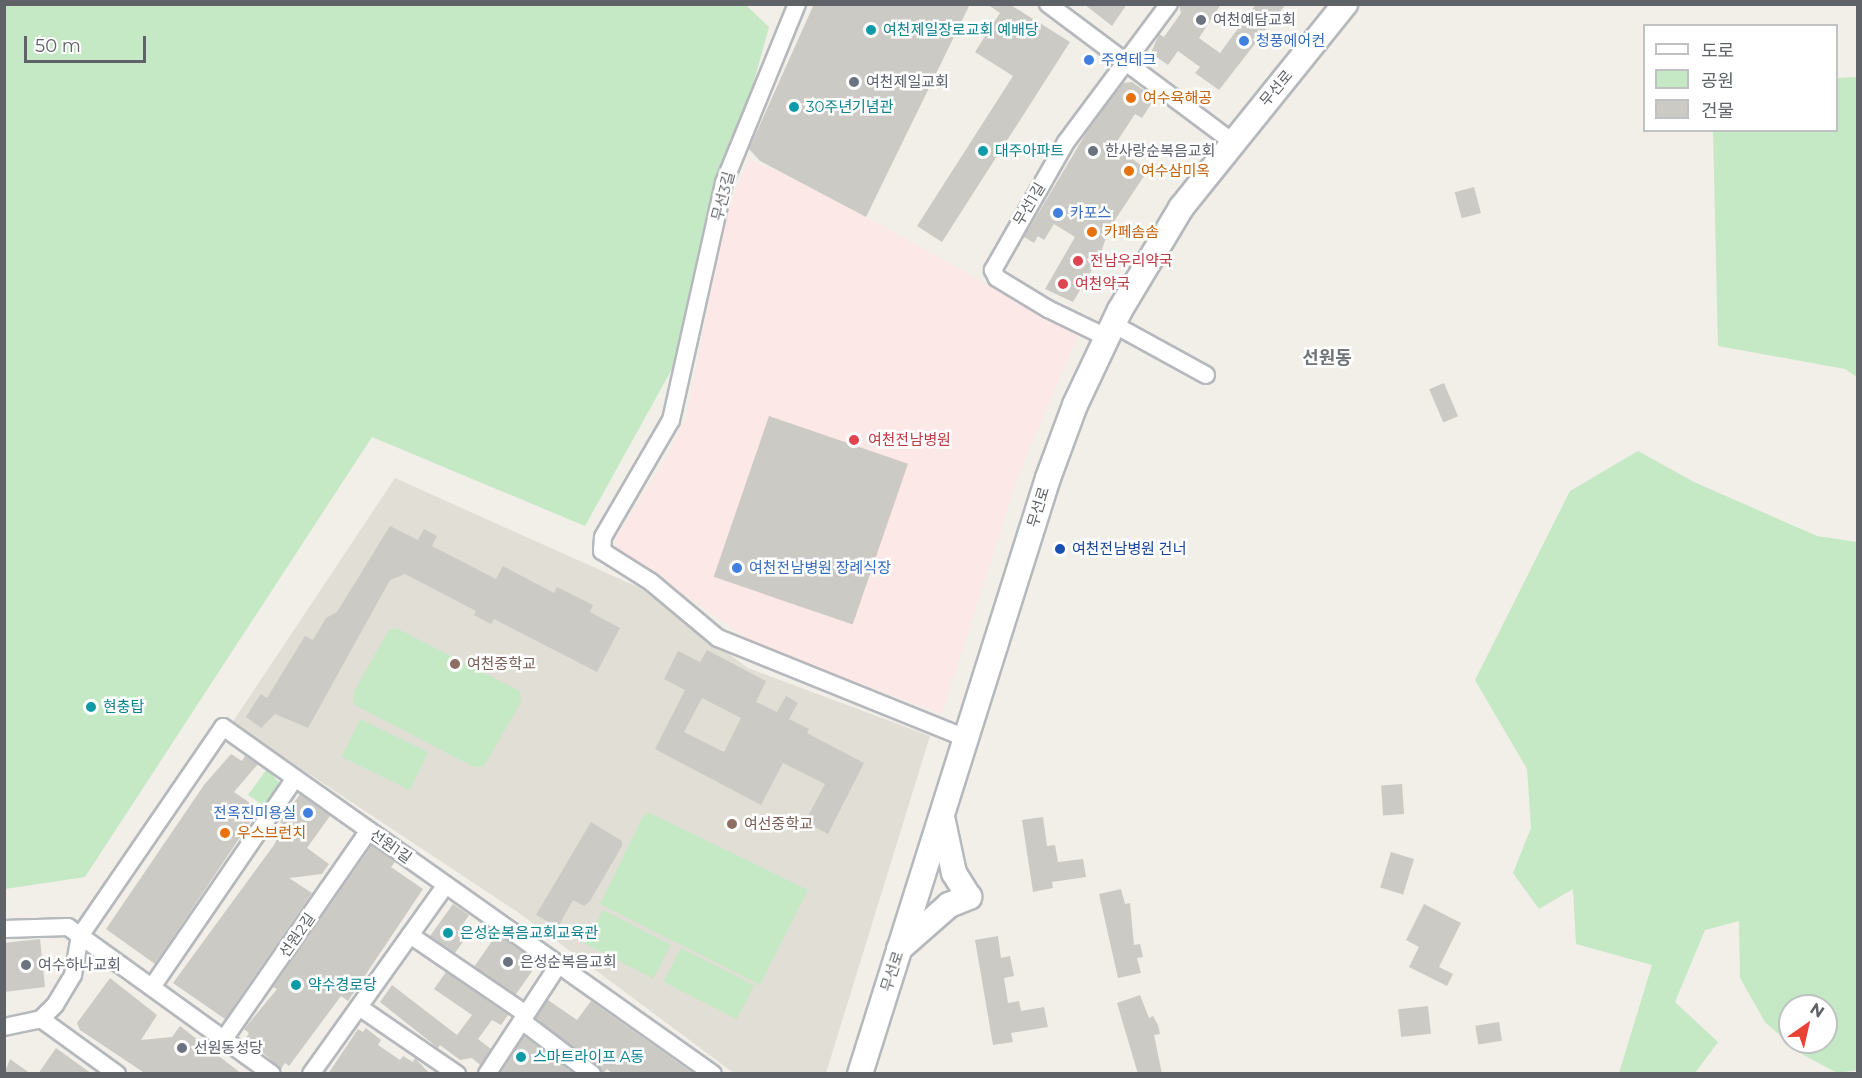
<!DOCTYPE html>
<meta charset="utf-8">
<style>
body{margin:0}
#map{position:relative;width:1862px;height:1078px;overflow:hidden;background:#f1efe8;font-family:Montserrat,"Noto Sans KR",sans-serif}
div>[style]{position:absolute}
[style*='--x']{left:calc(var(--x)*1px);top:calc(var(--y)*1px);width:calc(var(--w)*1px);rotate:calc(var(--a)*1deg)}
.education>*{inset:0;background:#e1ded6}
.medical>*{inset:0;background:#fce8e6}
.green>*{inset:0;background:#c5e8c5;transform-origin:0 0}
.building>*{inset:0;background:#cccac5;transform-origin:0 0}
.roads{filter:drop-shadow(2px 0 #b5b8bc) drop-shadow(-2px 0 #b5b8bc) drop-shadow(0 2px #b5b8bc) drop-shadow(0 -2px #b5b8bc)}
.street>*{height:16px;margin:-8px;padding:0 8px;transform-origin:8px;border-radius:8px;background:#fff}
.secondary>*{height:24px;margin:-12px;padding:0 12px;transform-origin:12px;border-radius:12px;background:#fff}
.dots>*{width:16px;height:16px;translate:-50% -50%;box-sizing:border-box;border:3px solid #fff;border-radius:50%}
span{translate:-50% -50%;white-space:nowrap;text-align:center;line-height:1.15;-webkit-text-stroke:5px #fff;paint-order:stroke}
.worship-label{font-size:15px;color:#5b616d}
.left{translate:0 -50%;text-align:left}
.culture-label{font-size:15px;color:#0d838f}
.shop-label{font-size:15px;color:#366cbe}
.right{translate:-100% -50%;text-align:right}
.street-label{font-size:15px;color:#5f6368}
.food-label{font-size:15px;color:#c56008}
.health-label{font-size:15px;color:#be3a42}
.transit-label{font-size:15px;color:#164399}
.education-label{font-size:15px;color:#785e54}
.quarter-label{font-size:18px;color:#70757a;font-weight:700}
.frame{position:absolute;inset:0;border:6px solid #5f6368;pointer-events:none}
.legend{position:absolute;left:1643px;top:24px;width:195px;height:108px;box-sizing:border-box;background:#fff;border:2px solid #bfc1c3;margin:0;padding:8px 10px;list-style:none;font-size:18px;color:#5f6368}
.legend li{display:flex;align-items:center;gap:12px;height:30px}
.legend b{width:30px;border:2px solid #bfc1c3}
.north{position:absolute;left:1778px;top:994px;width:60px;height:60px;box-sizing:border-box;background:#fff;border:2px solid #bfc1c3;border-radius:50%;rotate:34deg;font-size:16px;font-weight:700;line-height:24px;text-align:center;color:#5f6368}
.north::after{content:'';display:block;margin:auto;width:21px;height:27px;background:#ea4335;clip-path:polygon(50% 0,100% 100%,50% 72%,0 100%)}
.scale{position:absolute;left:24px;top:36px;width:122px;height:27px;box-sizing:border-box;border:3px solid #5f6368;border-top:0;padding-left:8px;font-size:18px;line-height:21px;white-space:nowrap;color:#5f6368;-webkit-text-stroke:4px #fff;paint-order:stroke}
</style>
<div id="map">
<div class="education">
<div style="clip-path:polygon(395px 478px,640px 588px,748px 668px,930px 736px,826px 1073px,735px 1074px,519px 913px,232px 723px)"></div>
</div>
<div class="medical">
<div style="clip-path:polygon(749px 159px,815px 188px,1078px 335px,1019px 474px,942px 714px,757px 645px,618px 549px,615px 538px,664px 462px,686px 418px,726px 214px)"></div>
</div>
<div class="green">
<div style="clip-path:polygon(745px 4px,769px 27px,677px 360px,585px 526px,372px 437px,85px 877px,5px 889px,4px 5px)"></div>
<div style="clip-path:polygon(1857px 77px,1857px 377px,1845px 369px,1718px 346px,1713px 131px,1836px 130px,1837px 78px)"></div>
<div style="clip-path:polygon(evenodd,1638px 451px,1694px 482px,1817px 536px,1857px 542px,1857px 1070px,1837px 1073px,1800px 1053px,1765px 1022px,1740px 978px,1739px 921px,1705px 930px,1675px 1002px,1718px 1042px,1695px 1073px,1619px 1073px,1652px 965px,1576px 944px,1573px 889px,1539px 909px,1513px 873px,1531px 828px,1527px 769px,1475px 680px,1570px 491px,1638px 451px,1790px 1006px,1826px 1006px,1826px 1042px,1790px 1042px,1790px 1006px)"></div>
<div style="clip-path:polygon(396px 628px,520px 691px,521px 702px,484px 766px,474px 767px,353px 704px,354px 692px,388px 631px)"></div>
<div style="left:360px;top:719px;width:76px;height:42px;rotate:26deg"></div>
<div style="clip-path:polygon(267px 769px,281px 785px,266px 807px,248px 795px)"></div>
<div style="clip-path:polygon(650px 813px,808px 890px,760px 985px,600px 904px,643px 816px)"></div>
<div style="left:603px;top:910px;width:76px;height:38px;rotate:27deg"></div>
<div style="left:681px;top:948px;width:82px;height:38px;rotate:27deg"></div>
</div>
<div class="building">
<div style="clip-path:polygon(814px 4px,970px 4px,866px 217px,760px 161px,749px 149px)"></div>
<div style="clip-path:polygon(987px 4px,1009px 4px,1070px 42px,942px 242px,917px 226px,1013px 76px,975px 52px,1000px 13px)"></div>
<div style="clip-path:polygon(1084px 4px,1127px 4px,1112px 26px)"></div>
<div style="clip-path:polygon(1179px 4px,1221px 4px,1199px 38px,1220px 53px,1256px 4px,1286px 4px,1219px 90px,1195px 73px,1200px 67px,1178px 51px,1168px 65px,1151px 53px,1159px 34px,1164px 37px,1181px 13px)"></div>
<div style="clip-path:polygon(1132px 82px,1155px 98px,1142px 118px,1135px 114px,1114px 146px,1148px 170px,1109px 229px,1099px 258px,1073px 302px,1045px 289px,1075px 237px,1054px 224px,1044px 240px,1038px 236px,1034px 243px,1024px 237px,1088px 130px,1123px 83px)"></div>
<div style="left:1474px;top:187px;width:27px;height:20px;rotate:75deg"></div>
<div style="left:1444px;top:383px;width:36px;height:16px;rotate:67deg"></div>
<div style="left:769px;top:416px;width:147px;height:170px;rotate:19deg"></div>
<div style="clip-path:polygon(390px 526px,418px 540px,424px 529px,437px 536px,432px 546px,496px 579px,503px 566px,554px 593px,557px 587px,593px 605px,590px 612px,620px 628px,597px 672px,494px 619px,491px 624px,474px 615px,476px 611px,405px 574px,390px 580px,308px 728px,275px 714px,261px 728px,246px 717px,254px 704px,261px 694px,267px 698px,305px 636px,313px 640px,326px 618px,337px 612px)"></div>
<div style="clip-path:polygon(evenodd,707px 650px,766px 681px,756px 702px,777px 712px,786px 696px,798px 703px,789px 719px,809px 729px,807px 733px,864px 763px,828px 834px,805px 822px,825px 784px,783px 763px,761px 805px,655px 749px,685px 690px,664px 679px,678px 651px,700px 662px,707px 650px,702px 698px,741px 718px,724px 752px,684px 732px,702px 698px)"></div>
<div style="clip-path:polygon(231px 754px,242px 761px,245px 756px,258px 764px,234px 792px,259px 809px,155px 964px,106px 929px,204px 785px)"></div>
<div style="left:1402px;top:784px;width:30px;height:21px;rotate:86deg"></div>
<div style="clip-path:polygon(300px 794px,330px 816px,307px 848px,329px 864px,322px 874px,289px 878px,312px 893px,225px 1019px,173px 983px,274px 845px,284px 825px,280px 822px)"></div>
<div style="clip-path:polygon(1043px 817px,1047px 846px,1055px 845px,1058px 862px,1083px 859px,1086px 877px,1052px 882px,1053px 888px,1033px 892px,1022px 820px)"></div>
<div style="clip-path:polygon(591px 822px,622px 841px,622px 846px,590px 901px,584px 906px,573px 900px,558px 927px,536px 915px)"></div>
<div style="clip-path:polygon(372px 845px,395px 862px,391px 867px,423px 889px,348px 1001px,341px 996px,289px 1066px,285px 1063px,281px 1069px,246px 1038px,249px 1033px,244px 1029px,277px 989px,273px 987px)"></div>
<div style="left:1391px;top:852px;width:24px;height:37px;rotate:17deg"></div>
<div style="clip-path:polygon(1121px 889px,1125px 904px,1130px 903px,1134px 945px,1140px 944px,1143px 957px,1137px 958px,1141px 973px,1118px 978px,1099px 894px)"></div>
<div style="clip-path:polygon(453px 904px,469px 915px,459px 930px,467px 936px,455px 953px,430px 936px)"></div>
<div style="clip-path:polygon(1424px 904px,1461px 923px,1439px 967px,1453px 974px,1447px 986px,1409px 967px,1419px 947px,1406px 940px)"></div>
<div style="left:497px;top:934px;width:50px;height:40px;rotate:35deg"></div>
<div style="clip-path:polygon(998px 936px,1001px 958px,1010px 956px,1014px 976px,1004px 978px,1008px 1003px,1019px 1001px,1021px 1011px,1044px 1007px,1048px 1027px,1011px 1033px,1013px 1042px,993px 1045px,975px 940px)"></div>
<div style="clip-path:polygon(40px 939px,45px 987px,4px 992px,4px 943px)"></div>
<div style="clip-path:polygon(446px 972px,508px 1015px,501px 1025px,492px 1020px,478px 1039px,491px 1049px,480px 1065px,472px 1058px,460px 1060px,440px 1045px,438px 1048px,380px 1002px,392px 985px,457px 1035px,472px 1015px,434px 989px)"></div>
<div style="clip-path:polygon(110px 978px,157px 1015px,141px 1040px,172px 1037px,180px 1026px,242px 1074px,146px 1074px,80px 1030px,77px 1023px)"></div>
<div style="clip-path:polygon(1140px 995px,1149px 1018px,1153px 1016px,1158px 1025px,1160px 1034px,1154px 1035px,1162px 1074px,1138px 1074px,1117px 1003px)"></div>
<div style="clip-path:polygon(548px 1000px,577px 1020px,591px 1001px,694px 1074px,613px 1074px,607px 1069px,602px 1074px,536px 1018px)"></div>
<div style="left:1428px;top:1006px;width:28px;height:30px;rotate:84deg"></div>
<div style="left:1499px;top:1022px;width:19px;height:24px;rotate:81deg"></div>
<div style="clip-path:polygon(366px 1028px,381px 1040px,378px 1045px,400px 1060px,403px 1056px,413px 1062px,415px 1058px,430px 1074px,328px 1074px,358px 1029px,363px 1032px)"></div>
<div style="clip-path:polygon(524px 1036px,574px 1074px,500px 1074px)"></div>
<div style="clip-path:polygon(56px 1048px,92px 1074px,38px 1074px)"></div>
<div style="clip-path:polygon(10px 1059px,31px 1074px,4px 1074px)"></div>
</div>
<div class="roads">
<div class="street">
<div style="--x:797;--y:4;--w:193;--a:112.2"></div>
<div style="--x:724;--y:183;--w:243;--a:102.6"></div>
<div style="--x:671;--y:420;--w:135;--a:120.2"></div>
<div style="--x:603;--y:537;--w:14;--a:94"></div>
<div style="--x:602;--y:551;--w:58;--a:32.3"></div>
<div style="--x:651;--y:582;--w:87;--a:39.9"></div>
<div style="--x:718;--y:638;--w:267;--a:22"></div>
<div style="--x:1048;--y:4;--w:229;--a:36.8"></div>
<div style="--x:1113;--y:324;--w:106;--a:28.7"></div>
<div style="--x:1106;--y:337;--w:64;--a:-154.2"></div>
<div style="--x:1048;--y:309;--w:60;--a:-148.7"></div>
<div style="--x:997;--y:278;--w:9;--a:-117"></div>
<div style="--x:993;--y:270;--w:147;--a:-60.3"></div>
<div style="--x:1066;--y:142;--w:172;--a:-53.3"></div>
<div style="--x:4;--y:929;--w:64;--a:-1.8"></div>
<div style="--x:68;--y:927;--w:251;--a:35.8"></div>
<div style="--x:410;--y:935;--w:140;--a:34.3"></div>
<div style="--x:152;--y:987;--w:253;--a:-55.6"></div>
<div style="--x:359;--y:1007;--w:119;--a:34.4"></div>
<div style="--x:41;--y:1019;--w:94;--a:35.9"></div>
<div style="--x:522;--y:1021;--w:88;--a:37.1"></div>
<div style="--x:4;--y:1027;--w:38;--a:-12"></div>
<div style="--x:41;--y:1019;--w:20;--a:-45"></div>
<div style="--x:55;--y:1005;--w:35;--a:-59"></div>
<div style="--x:73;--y:975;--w:40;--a:-80"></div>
<div style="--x:80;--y:936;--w:253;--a:-55.6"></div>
<div style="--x:223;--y:727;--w:600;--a:35.3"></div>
<div style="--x:224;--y:1039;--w:254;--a:-55.2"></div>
<div style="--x:311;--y:1074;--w:232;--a:-54.5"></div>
<div style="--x:487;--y:1074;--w:131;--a:-56.8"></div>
</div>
<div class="secondary">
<div style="--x:899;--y:949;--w:67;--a:-41.3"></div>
<div style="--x:949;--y:905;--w:22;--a:-22"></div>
<div style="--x:969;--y:897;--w:28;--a:-122"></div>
<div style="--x:954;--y:873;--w:57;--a:-102.1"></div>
<div style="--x:860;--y:1074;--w:625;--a:-72.49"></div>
<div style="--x:1048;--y:478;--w:78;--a:-69.7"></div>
<div style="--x:1075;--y:405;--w:105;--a:-64.7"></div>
<div style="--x:1120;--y:310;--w:119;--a:-59.1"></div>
<div style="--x:1181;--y:208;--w:262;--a:-51.2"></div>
</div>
</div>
<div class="dots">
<div style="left:1201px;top:20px;background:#6b7280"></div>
<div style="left:871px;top:30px;background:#0f9aa8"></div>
<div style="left:1244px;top:41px;background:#3f7fe0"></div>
<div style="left:1089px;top:60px;background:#3f7fe0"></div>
<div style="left:854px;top:82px;background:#6b7280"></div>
<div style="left:1131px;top:98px;background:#e8710a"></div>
<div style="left:794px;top:107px;background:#0f9aa8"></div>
<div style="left:983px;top:151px;background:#0f9aa8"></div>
<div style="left:1093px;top:151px;background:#6b7280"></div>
<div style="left:1129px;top:171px;background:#e8710a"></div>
<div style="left:1058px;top:213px;background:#3f7fe0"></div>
<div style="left:1092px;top:232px;background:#e8710a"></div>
<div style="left:1078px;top:261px;background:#e0444e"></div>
<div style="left:1063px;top:284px;background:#e0444e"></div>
<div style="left:854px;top:440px;background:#e0444e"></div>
<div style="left:1060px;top:549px;background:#1a4fb4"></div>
<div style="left:737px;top:568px;background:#3f7fe0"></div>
<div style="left:455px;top:664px;background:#8d6e63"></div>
<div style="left:91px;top:707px;background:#0f9aa8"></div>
<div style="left:308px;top:813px;background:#3f7fe0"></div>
<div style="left:732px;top:824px;background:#8d6e63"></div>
<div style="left:225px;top:833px;background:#e8710a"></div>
<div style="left:448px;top:933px;background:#0f9aa8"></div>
<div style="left:508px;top:962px;background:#6b7280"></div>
<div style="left:26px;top:965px;background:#6b7280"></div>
<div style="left:296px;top:985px;background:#0f9aa8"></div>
<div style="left:182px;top:1048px;background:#6b7280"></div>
<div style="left:521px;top:1057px;background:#0f9aa8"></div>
</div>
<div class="worship-label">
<span class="left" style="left:1213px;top:20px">여천예담교회</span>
<span class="left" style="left:866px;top:82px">여천제일교회</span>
<span class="left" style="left:1105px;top:151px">한사랑순복음교회</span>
<span class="left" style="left:520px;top:962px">은성순복음교회</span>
<span class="left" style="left:38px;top:965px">여수하나교회</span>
<span class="left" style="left:194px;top:1048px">선원동성당</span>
</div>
<div class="culture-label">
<span class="left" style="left:883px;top:30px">여천제일장로교회 예배당</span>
<span class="left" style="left:806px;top:107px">30주년기념관</span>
<span class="left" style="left:995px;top:151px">대주아파트</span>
<span class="left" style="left:103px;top:707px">현충탑</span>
<span class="left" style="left:460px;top:933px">은성순복음교회교육관</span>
<span class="left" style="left:308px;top:985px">약수경로당</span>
<span class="left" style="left:533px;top:1057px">스마트라이프 A동</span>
</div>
<div class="shop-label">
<span class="left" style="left:1256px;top:41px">청풍에어컨</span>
<span class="left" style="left:1101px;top:60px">주연테크</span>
<span class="left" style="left:1070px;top:213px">카포스</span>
<span class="left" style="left:749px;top:568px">여천전남병원 장례식장</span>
<span class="right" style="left:296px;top:813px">전옥진미용실</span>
</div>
<div class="street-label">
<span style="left:1276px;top:88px;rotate:-50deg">무선로</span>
<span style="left:723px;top:196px;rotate:-75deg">무선3길</span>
<span style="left:1029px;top:204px;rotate:-59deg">무선1길</span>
<span style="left:1038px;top:507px;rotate:-73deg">무선로</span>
<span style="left:391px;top:846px;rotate:35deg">선원1길</span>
<span style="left:297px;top:935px;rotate:-55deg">선원2길</span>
<span style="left:892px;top:971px;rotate:-72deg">무선로</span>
</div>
<div class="food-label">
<span class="left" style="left:1143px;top:98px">여수육해공</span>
<span class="left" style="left:1141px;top:171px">여수삼미옥</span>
<span class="left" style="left:1104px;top:232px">카페솜솜</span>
<span class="left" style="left:237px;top:833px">우스브런치</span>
</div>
<div class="health-label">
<span class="left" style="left:1090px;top:261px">전남우리약국</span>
<span class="left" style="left:1075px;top:284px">여천약국</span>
<span class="left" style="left:868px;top:440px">여천전남병원</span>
</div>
<div class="transit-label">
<span class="left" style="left:1072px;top:549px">여천전남병원 건너</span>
</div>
<div class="education-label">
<span class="left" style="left:467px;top:664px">여천중학교</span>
<span class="left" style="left:744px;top:824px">여선중학교</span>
</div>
<div class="quarter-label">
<span style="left:1327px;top:358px">선원동</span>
</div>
<div class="frame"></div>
<ul class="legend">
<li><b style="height:8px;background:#fff"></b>도로</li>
<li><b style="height:16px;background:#c5e8c5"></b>공원</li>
<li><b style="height:16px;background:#cccac5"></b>건물</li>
</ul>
<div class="north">N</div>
<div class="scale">50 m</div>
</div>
